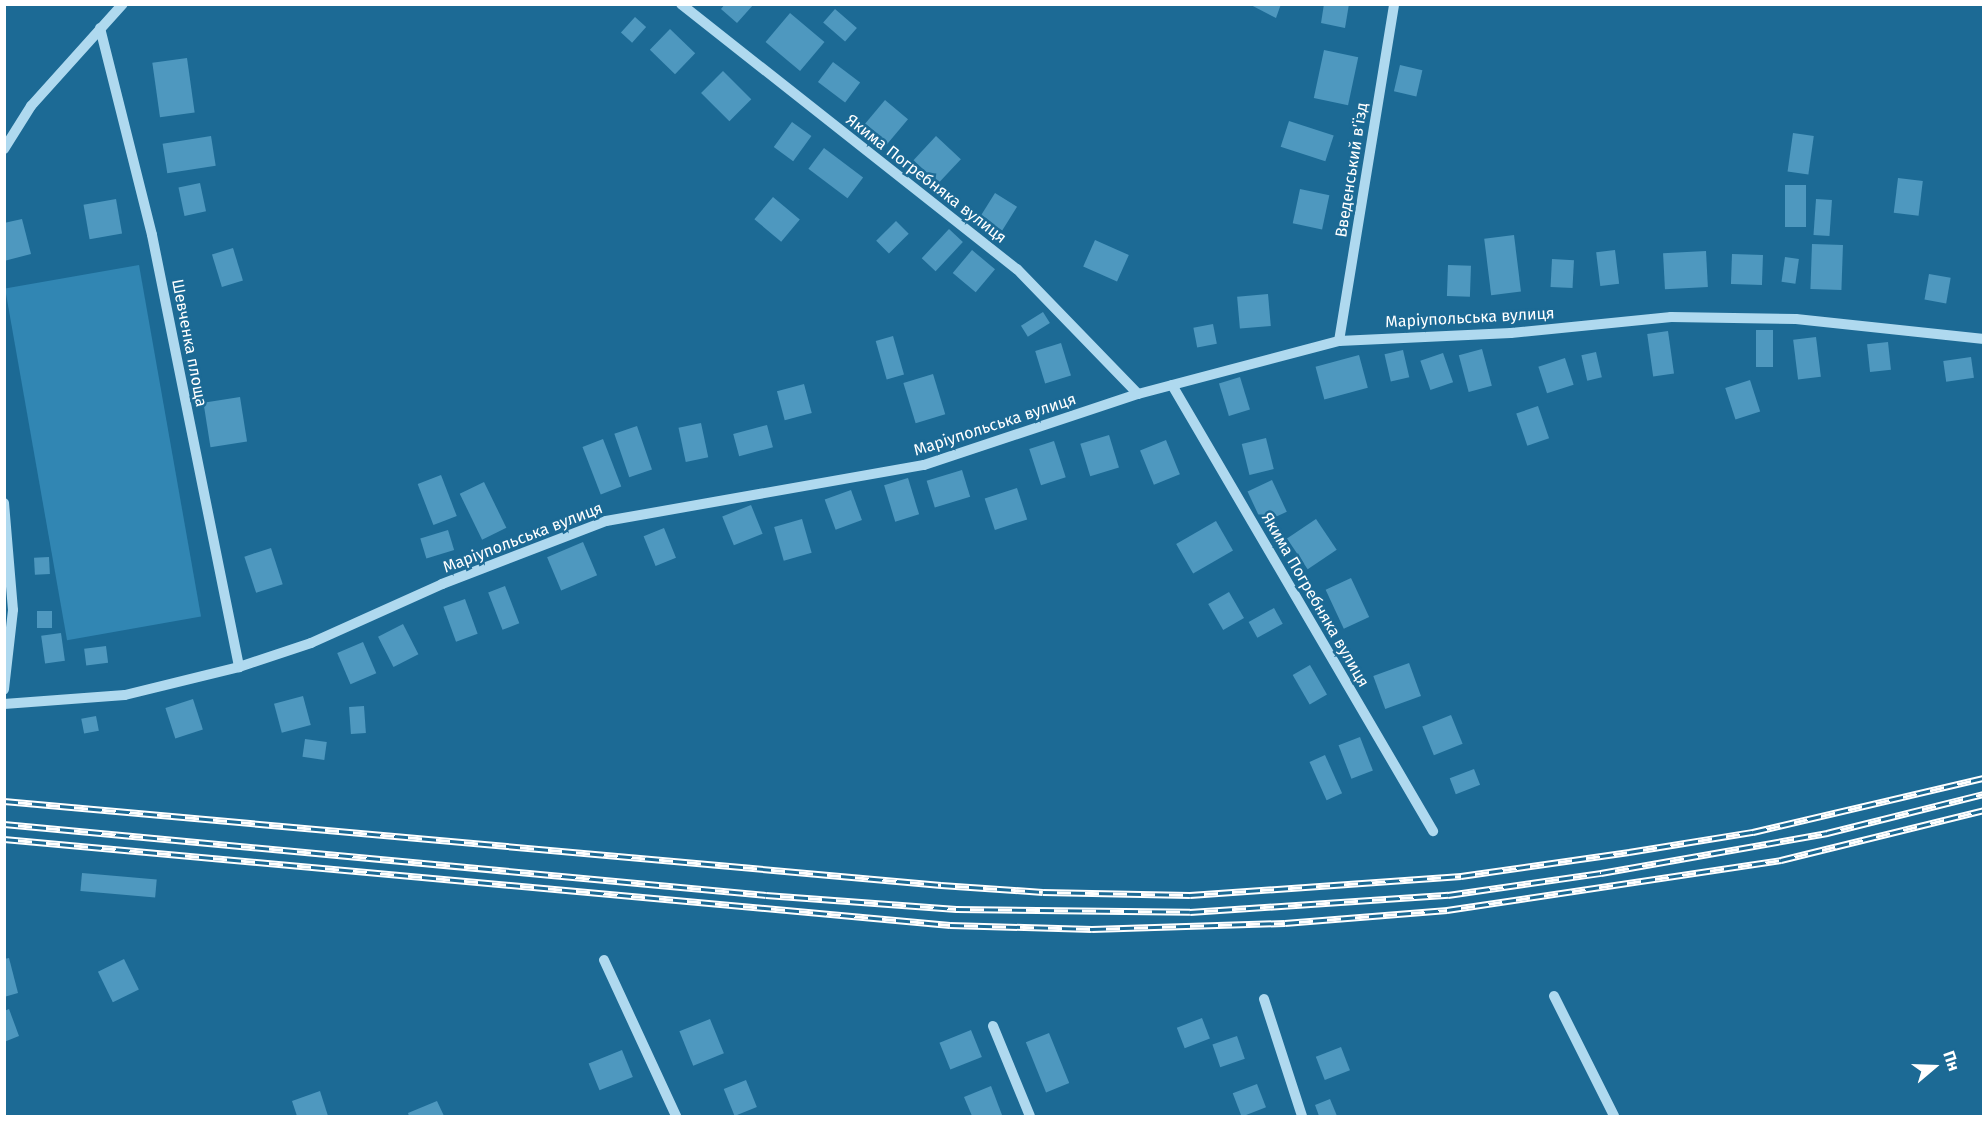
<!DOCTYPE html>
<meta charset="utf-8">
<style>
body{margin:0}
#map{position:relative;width:1988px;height:1121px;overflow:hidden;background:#1c6a95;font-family:"Fira Sans",sans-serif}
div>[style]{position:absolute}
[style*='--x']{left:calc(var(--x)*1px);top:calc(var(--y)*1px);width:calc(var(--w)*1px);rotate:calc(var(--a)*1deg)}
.green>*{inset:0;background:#3186b3;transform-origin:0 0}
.building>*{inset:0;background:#4e98bf;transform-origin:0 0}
.minor>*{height:10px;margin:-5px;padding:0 5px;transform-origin:5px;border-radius:5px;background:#afd9ef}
.rail>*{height:7px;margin-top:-3.5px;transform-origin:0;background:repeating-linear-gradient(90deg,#1c6a95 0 14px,#fff 0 28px);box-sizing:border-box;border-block:2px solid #fff}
span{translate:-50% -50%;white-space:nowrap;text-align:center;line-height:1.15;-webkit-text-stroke:5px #1c6a95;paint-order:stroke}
.street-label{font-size:16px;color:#fff}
.frame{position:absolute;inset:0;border:6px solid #fff;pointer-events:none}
.north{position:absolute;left:1904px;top:1037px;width:60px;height:60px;-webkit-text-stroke:4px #1c6a95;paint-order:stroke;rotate:71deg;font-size:16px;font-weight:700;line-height:24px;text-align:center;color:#fff}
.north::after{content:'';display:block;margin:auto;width:21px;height:27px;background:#fff;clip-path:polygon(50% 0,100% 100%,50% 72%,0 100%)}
</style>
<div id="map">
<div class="green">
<div style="left:139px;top:265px;width:357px;height:136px;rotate:80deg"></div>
</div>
<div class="building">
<div style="clip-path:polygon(725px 4px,754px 4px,737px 23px,721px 9px)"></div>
<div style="clip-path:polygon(1249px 4px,1281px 4px,1276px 18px)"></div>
<div style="clip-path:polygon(1324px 4px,1349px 4px,1345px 28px,1321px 23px)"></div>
<div style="left:835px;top:9px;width:29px;height:18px;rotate:41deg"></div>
<div style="left:790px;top:13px;width:45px;height:38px;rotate:40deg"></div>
<div style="left:635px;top:17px;width:15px;height:21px;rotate:42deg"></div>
<div style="left:670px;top:29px;width:35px;height:29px;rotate:44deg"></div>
<div style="left:1324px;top:50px;width:35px;height:49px;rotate:12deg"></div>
<div style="left:187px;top:58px;width:55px;height:35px;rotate:82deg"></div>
<div style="left:833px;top:62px;width:34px;height:25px;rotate:37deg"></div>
<div style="left:1400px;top:65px;width:23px;height:27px;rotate:13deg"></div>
<div style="left:723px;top:71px;width:40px;height:31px;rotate:45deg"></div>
<div style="left:885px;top:100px;width:30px;height:33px;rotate:40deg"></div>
<div style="left:1289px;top:121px;width:47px;height:27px;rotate:18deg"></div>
<div style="left:792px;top:122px;width:24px;height:31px;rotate:36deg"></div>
<div style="left:1793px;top:133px;width:21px;height:39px;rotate:8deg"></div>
<div style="left:211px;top:136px;width:30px;height:49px;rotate:81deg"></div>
<div style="left:936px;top:136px;width:34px;height:33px;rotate:43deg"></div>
<div style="left:824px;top:148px;width:49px;height:26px;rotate:37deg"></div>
<div style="left:1898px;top:178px;width:25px;height:35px;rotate:7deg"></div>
<div style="left:200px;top:183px;width:29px;height:22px;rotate:78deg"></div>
<div style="left:1785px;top:185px;width:21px;height:42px"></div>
<div style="left:1300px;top:189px;width:30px;height:35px;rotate:12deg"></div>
<div style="left:995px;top:193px;width:26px;height:28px;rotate:32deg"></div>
<div style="left:773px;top:197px;width:35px;height:29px;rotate:40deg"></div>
<div style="left:116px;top:199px;width:35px;height:33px;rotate:80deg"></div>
<div style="left:1816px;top:199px;width:16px;height:36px;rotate:4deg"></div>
<div style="clip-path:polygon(22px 219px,31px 254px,4px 261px,4px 223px)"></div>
<div style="left:896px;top:221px;width:18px;height:28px;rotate:45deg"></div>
<div style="left:949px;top:229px;width:19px;height:40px;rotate:43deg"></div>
<div style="left:1514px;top:235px;width:57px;height:30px;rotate:83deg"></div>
<div style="left:1095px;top:240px;width:37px;height:29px;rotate:24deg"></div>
<div style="left:1812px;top:244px;width:31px;height:45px;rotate:2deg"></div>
<div style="left:233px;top:248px;width:34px;height:22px;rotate:73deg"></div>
<div style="left:972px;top:250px;width:30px;height:30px;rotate:40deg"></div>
<div style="left:1615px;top:250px;width:34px;height:19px;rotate:83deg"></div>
<div style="left:1706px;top:251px;width:36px;height:43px;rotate:87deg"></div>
<div style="left:1732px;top:254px;width:31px;height:30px;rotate:2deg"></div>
<div style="left:1785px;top:257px;width:14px;height:25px;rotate:8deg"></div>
<div style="left:1552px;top:259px;width:22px;height:28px;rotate:3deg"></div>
<div style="left:1448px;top:265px;width:23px;height:31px;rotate:2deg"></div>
<div style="left:1929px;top:274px;width:22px;height:26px;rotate:10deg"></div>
<div style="left:1268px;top:294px;width:32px;height:31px;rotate:85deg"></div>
<div style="left:1043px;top:312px;width:13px;height:26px;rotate:58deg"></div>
<div style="left:1213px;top:324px;width:20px;height:20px;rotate:79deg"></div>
<div style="left:1756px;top:330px;width:17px;height:37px"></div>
<div style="left:1668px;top:331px;width:43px;height:21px;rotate:82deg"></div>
<div style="left:893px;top:336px;width:40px;height:18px;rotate:74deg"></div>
<div style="left:1816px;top:337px;width:40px;height:23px;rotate:83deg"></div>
<div style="left:1888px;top:342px;width:28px;height:21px;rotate:84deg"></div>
<div style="left:1061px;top:343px;width:34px;height:27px;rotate:73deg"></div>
<div style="left:1482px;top:349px;width:38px;height:24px;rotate:75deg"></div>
<div style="left:1403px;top:350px;width:28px;height:19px;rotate:77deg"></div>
<div style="left:1596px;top:352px;width:26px;height:15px;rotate:77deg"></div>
<div style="left:1443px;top:353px;width:31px;height:24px;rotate:71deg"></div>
<div style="left:1359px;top:355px;width:34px;height:45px;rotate:75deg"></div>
<div style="left:1971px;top:357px;width:21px;height:28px;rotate:82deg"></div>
<div style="left:1565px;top:358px;width:28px;height:28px;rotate:72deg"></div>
<div style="left:933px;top:374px;width:42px;height:31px;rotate:73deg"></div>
<div style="left:1240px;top:377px;width:34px;height:22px;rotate:73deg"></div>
<div style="left:1750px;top:380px;width:33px;height:26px;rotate:72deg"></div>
<div style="left:804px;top:384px;width:30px;height:28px;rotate:75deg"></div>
<div style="left:240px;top:397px;width:45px;height:37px;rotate:81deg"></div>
<div style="left:1538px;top:406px;width:34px;height:23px;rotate:71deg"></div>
<div style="left:701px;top:423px;width:35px;height:23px;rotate:78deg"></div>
<div style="left:767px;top:425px;width:23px;height:35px;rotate:75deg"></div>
<div style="left:637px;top:426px;width:46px;height:24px;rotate:71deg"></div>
<div style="left:1109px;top:435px;width:34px;height:30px;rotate:73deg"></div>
<div style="left:1266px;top:438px;width:32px;height:25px;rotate:76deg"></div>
<div style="left:603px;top:439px;width:51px;height:22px;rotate:69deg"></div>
<div style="left:1166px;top:440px;width:37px;height:28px;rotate:68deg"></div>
<div style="left:1054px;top:441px;width:38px;height:26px;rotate:72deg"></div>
<div style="left:962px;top:470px;width:28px;height:37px;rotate:73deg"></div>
<div style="left:441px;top:475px;width:44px;height:25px;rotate:69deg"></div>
<div style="left:908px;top:478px;width:38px;height:25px;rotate:73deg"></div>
<div style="left:1272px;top:480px;width:35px;height:27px;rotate:65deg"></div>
<div style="left:484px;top:482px;width:51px;height:27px;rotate:64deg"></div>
<div style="left:1017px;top:488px;width:33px;height:34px;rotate:72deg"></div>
<div style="left:851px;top:490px;width:32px;height:28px;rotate:70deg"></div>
<div style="left:751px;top:505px;width:31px;height:31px;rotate:68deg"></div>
<div style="left:802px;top:519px;width:35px;height:29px;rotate:74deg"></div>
<div style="left:1316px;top:519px;width:37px;height:35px;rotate:56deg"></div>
<div style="left:1216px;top:521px;width:34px;height:46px;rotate:60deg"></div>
<div style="left:664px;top:528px;width:32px;height:22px;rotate:68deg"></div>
<div style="left:448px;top:530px;width:21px;height:29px;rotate:73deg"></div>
<div style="left:583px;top:542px;width:36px;height:39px;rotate:67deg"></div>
<div style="left:271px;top:548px;width:38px;height:28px;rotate:72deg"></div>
<div style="left:49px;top:557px;width:17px;height:15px;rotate:87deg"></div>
<div style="left:1351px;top:578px;width:43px;height:28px;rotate:65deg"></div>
<div style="left:505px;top:586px;width:40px;height:18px;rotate:69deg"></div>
<div style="left:1229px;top:592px;width:30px;height:24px;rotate:60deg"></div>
<div style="left:465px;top:599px;width:37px;height:23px;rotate:70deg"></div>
<div style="left:1274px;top:608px;width:18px;height:29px;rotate:61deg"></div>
<div style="left:37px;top:611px;width:15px;height:17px"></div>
<div style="left:403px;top:624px;width:34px;height:28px;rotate:63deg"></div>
<div style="left:61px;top:633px;width:28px;height:20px;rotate:82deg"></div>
<div style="left:363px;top:642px;width:34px;height:28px;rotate:67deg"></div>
<div style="left:106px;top:646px;width:17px;height:22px;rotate:83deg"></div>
<div style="left:1409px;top:663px;width:35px;height:38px;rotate:70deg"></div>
<div style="left:1310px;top:665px;width:34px;height:20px;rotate:60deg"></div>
<div style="left:303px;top:696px;width:30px;height:30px;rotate:75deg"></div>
<div style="left:193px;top:699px;width:32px;height:29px;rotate:72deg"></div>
<div style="left:364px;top:706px;width:27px;height:15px;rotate:86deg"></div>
<div style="left:1451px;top:715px;width:31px;height:31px;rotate:68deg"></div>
<div style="left:96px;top:716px;width:15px;height:15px;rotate:79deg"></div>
<div style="left:1360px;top:737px;width:36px;height:23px;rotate:69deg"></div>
<div style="left:305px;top:739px;width:22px;height:18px;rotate:8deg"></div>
<div style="left:1325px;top:755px;width:42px;height:17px;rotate:66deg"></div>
<div style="left:1474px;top:769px;width:17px;height:26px;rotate:69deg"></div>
<div style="left:82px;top:873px;width:75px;height:18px;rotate:5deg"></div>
<div style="clip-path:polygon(9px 958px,18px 993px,4px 997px,4px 959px)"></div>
<div style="left:124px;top:959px;width:34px;height:29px;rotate:64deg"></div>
<div style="clip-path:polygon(9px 1009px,19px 1036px,4px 1042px,4px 1011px)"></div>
<div style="left:1202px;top:1018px;width:22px;height:27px;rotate:69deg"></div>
<div style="left:710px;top:1019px;width:37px;height:33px;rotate:68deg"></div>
<div style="left:971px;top:1030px;width:29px;height:34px;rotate:68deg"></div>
<div style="left:1049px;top:1033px;width:54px;height:25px;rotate:68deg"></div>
<div style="left:1237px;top:1036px;width:24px;height:26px;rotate:71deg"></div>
<div style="left:1341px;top:1047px;width:25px;height:27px;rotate:69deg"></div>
<div style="left:622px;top:1050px;width:29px;height:36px;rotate:68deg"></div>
<div style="left:746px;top:1080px;width:29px;height:24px;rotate:68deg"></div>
<div style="left:1257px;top:1084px;width:25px;height:26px;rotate:69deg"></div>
<div style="clip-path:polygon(991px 1086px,1002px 1115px,972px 1116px,964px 1097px)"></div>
<div style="clip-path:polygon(320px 1091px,328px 1116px,297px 1116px,292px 1101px)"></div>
<div style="clip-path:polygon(1330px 1099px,1337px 1116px,1319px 1116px,1315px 1105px)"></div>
<div style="clip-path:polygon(437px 1101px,444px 1116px,409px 1116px,408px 1113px)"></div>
</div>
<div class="minor">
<div style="--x:681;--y:4;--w:428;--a:38.3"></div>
<div style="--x:1017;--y:269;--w:174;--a:45.9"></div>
<div style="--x:100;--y:28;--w:213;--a:75.9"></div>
<div style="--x:152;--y:235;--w:441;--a:78.6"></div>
<div style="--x:4;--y:149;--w:51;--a:-57.9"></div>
<div style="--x:31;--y:106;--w:137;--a:-48"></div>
<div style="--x:1339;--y:341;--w:341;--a:-80.7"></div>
<div style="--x:1172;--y:385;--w:517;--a:59.66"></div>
<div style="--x:4;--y:503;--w:107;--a:85.2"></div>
<div style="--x:13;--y:610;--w:80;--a:96.5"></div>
<div style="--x:4;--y:704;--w:121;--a:-4.3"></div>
<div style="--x:125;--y:695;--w:117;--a:-13.8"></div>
<div style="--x:239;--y:667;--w:76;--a:-18.4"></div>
<div style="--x:311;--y:643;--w:144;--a:-24.2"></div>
<div style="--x:442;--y:584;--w:176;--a:-21"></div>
<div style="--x:606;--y:521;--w:323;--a:-10"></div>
<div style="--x:924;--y:465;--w:225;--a:-18.4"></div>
<div style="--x:1138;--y:394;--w:208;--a:-14.8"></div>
<div style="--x:1339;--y:341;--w:172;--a:-2.7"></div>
<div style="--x:1511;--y:333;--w:161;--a:-5.7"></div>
<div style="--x:1671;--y:317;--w:125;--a:0.9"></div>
<div style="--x:1796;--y:319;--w:189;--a:6.1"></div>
<div style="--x:604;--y:960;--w:172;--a:65.2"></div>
<div style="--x:1554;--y:996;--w:134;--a:63.4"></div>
<div style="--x:1264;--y:999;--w:123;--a:72"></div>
<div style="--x:993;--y:1026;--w:97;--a:67.7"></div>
</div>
<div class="rail">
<div style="--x:4;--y:801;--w:941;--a:5.12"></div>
<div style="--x:941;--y:885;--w:102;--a:3.9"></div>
<div style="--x:1043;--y:892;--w:147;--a:1.2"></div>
<div style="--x:1190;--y:895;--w:272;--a:-4"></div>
<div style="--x:1461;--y:876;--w:170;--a:-8.1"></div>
<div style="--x:1629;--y:852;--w:126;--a:-9.2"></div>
<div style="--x:1753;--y:832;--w:237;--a:-13.2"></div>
<div style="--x:4;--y:824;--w:765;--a:5.32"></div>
<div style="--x:766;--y:895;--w:191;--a:4.2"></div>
<div style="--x:956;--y:909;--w:234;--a:0.7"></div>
<div style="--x:1190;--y:912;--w:259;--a:-3.8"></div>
<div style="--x:1448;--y:895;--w:155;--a:-8.2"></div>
<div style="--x:1601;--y:873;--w:230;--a:-10"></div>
<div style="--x:1827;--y:833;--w:162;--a:-14"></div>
<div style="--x:4;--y:839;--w:950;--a:5.19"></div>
<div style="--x:950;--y:925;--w:142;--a:1.6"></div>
<div style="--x:1092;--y:929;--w:193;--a:-1.8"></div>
<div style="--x:1285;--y:923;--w:163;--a:-4.6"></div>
<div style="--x:1447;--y:910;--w:338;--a:-8.5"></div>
<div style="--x:1781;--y:860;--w:209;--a:-13.8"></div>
</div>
<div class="street-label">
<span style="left:1352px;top:170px;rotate:-81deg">Введенський в'їзд</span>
<span style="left:926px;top:179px;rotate:38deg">Якима Погребняка вулиця</span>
<span style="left:1470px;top:318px;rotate:-3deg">Маріупольська вулиця</span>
<span style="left:189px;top:343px;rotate:79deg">Шевченка площа</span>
<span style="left:995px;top:425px;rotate:-18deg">Маріупольська вулиця</span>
<span style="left:523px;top:538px;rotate:-21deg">Маріупольська вулиця</span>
<span style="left:1315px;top:600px;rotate:60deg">Якима Погребняка вулиця</span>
</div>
<div class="frame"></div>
<div class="north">Пн</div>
</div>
